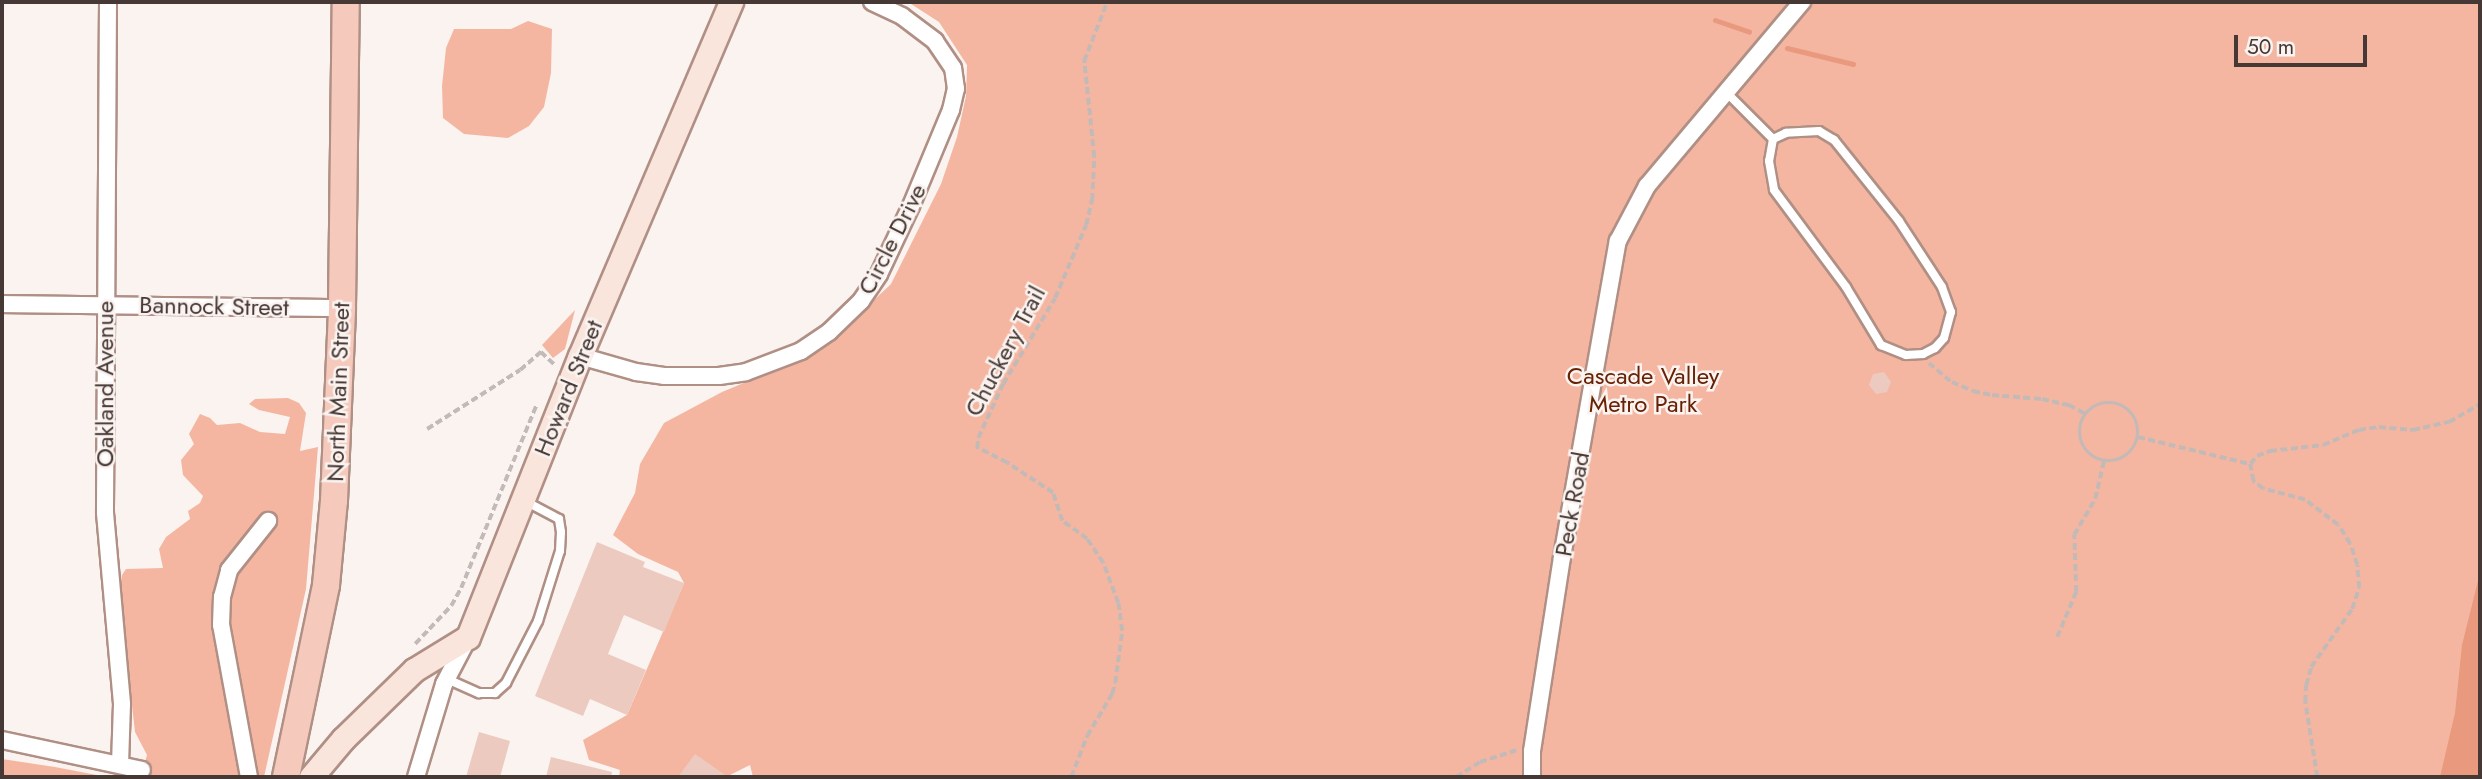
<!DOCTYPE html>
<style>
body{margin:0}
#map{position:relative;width:2482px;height:779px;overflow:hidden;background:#faf3f0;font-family:Jost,sans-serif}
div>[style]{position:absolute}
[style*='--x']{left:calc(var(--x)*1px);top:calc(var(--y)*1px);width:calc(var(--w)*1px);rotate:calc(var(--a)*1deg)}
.green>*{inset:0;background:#f4b6a1}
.water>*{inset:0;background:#e9997e}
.stream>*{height:5px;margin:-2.5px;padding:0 2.5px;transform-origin:2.5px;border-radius:2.5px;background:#e9997e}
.building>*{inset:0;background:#edcabf}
.path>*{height:3.5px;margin-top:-1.75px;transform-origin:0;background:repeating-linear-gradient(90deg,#c3bab7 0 7px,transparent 0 10.5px)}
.path>.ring{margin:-1.75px;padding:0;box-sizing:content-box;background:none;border:3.5px solid #c3bab7;border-radius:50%}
.roads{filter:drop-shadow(2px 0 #b08f85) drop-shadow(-2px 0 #b08f85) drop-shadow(0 2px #b08f85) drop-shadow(0 -2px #b08f85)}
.lane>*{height:8px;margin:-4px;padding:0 4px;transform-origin:4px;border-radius:4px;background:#fff}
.street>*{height:16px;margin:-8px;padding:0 8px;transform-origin:8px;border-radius:8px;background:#fff}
.secondary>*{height:23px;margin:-11.5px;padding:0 11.5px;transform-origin:11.5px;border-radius:11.5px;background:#fae5dd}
.primary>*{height:26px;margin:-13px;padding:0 13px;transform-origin:13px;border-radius:13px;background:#f5cabc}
span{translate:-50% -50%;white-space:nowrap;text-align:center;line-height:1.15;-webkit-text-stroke:5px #faf3f0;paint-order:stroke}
.street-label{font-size:24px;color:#463834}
.park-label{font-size:24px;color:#672105}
.frame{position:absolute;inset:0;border:4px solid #463834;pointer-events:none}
.scale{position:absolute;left:2234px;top:35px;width:133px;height:32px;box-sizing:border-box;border:4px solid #463834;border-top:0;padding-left:9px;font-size:21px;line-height:24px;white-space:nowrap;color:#463834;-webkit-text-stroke:5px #faf3f0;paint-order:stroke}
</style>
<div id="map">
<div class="green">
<div style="clip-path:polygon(908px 2px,2480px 2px,2480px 777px,753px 777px,750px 765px,726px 777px,619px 777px,620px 770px,589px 760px,583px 740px,627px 715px,684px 583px,678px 572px,638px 554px,613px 535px,635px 493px,640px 464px,664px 423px,722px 392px,820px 351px,891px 284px,941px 184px,957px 137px,966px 96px,967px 65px,939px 22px)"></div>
<div style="clip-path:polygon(528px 21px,552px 29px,551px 73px,544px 107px,529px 126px,508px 138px,464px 134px,443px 118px,442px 86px,446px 48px,454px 29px,511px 29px)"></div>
<div style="clip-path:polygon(575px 310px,565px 349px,553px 358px,542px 345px)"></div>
<div style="clip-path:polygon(288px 398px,299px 403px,306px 413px,300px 451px,318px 447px,306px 589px,264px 777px,141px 777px,147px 755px,135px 732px,119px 592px,122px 575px,126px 569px,163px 568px,159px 549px,166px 537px,190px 519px,188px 511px,200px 503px,203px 496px,183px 475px,181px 460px,194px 444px,189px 434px,200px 414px,210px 418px,217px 425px,240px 423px,260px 432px,285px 434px,290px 417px,259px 410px,249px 404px,255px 399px)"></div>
<div style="clip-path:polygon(2px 759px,55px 767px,107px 777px,2px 777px)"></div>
</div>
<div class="water">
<div style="clip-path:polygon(2480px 573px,2480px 777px,2440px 777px,2455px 713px,2462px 645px)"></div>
</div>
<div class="stream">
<div style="--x:1715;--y:20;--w:36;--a:19"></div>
<div style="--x:1787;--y:48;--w:68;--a:13.6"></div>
</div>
<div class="building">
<div style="clip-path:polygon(1884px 372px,1891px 382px,1887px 392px,1876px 394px,1869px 385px,1873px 374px)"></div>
<div style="clip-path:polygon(597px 542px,645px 562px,643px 567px,684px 583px,664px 632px,624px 615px,608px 654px,646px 670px,627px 715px,590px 699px,583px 716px,535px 696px)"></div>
<div style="clip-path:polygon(479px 732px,510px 741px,500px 777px,466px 777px)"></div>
<div style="clip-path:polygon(695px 754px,728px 777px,678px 777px)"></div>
<div style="clip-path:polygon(551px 757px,612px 772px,611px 777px,546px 777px)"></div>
</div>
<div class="path">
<div style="--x:1929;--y:363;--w:30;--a:40"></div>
<div style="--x:1952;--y:382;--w:23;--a:23"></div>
<div style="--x:1973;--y:391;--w:19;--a:12"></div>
<div style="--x:1992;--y:395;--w:50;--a:4.6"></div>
<div style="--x:2042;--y:399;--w:28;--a:13"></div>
<div style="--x:2069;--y:405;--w:19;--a:28"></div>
<div class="ring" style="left:2080px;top:403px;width:54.5px;height:54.5px"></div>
<div style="--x:427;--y:429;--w:110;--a:-32.4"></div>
<div style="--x:520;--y:370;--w:28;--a:-41"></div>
<div style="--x:541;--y:352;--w:19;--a:43"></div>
<div style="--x:2138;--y:437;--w:115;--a:13.6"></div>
<div style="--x:2057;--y:637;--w:49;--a:-67.1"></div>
<div style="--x:2076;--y:592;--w:57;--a:-92"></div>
<div style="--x:2074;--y:535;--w:42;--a:-59.7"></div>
<div style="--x:2095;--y:499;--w:39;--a:-77"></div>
<div style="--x:415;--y:644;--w:52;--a:-46.5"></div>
<div style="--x:451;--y:606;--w:21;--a:-61"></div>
<div style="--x:461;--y:588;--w:199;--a:-67.6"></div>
<div style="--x:1071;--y:777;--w:44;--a:-68.7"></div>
<div style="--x:1087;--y:736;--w:49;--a:-59.2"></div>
<div style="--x:1112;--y:694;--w:11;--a:-75"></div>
<div style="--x:1115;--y:683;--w:52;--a:-82.3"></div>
<div style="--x:1122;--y:631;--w:28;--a:-98"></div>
<div style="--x:1118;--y:603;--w:43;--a:-110.6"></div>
<div style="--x:1103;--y:563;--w:29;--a:-124"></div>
<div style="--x:1087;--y:539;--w:31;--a:-144"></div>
<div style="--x:1062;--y:521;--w:29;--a:-108"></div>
<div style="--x:1053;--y:493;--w:55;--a:-146.9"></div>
<div style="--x:1007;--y:463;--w:34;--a:-153"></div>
<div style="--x:977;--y:448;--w:10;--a:-84"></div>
<div style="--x:978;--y:438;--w:60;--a:-65.2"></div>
<div style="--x:1003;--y:384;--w:100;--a:-58.8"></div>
<div style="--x:1055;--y:298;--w:79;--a:-67"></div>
<div style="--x:1086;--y:225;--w:26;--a:-77"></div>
<div style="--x:1092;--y:200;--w:43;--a:-87.3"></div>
<div style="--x:1094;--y:157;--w:97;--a:-95.9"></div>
<div style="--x:1084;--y:61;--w:63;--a:-68.7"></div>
<div style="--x:1456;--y:777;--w:28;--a:-32"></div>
<div style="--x:1480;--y:762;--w:38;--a:-18"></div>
<div style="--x:2317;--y:777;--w:76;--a:-99.1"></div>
<div style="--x:2305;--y:702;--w:17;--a:-87"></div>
<div style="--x:2306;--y:685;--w:19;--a:-74"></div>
<div style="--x:2311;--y:667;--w:71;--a:-54.7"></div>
<div style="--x:2352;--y:609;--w:22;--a:-72"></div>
<div style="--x:2359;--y:588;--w:23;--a:-95"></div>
<div style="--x:2357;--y:565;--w:22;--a:-108"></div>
<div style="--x:2350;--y:544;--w:22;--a:-122"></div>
<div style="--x:2338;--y:525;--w:41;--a:-142.9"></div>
<div style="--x:2305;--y:500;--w:43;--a:-165.3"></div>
<div style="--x:2263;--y:489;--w:13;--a:-141"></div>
<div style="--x:2253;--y:481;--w:17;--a:-100"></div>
<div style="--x:2250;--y:464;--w:11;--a:-49"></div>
<div style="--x:2257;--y:456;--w:14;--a:-21"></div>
<div style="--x:2270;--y:451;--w:53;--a:-6.5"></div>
<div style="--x:2323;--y:445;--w:39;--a:-23"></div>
<div style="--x:2359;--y:430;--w:20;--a:-9"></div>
<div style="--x:2379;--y:427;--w:34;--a:5"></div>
<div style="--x:2413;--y:430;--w:37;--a:-13"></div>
<div style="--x:2449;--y:422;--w:36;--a:-30"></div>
</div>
<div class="roads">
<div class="lane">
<div style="--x:1725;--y:91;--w:68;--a:45"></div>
<div style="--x:1773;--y:139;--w:22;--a:100"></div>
<div style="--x:1769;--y:161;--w:29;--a:80"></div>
<div style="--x:1774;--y:190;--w:121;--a:53.4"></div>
<div style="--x:1846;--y:287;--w:68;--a:58.9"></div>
<div style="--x:1881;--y:345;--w:27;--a:22"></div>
<div style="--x:1906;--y:355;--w:17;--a:-3"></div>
<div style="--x:1923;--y:354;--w:13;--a:-27"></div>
<div style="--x:1935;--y:348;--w:13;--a:-48"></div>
<div style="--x:1944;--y:338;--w:27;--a:-75"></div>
<div style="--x:1951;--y:312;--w:27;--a:-110"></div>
<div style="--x:1942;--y:287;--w:79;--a:-123.1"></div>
<div style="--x:1899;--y:221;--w:104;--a:-128.7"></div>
<div style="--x:1834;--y:140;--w:17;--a:-149"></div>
<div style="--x:1819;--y:131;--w:33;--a:177"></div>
<div style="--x:1786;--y:133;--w:14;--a:155"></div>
<div style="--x:447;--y:679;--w:35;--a:24"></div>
<div style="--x:479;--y:693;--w:16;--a:0"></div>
<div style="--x:495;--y:693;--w:15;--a:-42"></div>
<div style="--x:506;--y:683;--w:70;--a:-62.7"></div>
<div style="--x:538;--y:621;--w:73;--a:-72.6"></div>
<div style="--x:560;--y:551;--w:19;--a:-87"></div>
<div style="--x:561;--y:532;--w:13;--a:-99"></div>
<div style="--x:559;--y:519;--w:38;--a:-152"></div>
</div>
<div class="street">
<div style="--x:108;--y:2;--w:511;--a:90.34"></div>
<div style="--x:105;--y:513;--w:192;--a:84.9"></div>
<div style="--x:122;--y:704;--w:60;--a:91.9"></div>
<div style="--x:2;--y:304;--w:340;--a:0.7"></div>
<div style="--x:580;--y:356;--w:58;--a:15.9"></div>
<div style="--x:636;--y:372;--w:28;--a:8"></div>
<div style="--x:664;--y:376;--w:55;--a:0"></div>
<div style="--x:719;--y:376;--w:27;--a:-8"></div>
<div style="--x:746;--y:372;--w:59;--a:-20.9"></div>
<div style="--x:801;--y:351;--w:34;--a:-34"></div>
<div style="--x:829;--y:332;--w:45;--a:-44.1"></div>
<div style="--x:861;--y:301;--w:32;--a:-56"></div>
<div style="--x:879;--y:274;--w:75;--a:-64.8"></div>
<div style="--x:911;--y:206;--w:104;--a:-67.4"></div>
<div style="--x:951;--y:110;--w:22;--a:-77"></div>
<div style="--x:956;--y:89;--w:21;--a:-98"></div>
<div style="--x:953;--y:68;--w:32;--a:-124"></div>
<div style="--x:935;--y:41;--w:41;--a:-142.9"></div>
<div style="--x:902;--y:16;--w:33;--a:-155"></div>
<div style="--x:2;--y:740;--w:143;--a:12.1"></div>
<div style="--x:249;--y:777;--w:155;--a:-100.4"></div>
<div style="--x:221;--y:625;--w:28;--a:-88"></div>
<div style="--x:222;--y:597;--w:28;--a:-75"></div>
<div style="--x:229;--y:570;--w:63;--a:-51.5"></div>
<div style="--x:416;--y:777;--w:97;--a:-73.2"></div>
<div style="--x:444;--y:684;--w:50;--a:-62.4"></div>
<div style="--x:1532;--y:777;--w:26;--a:-90"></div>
<div style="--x:1532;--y:751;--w:196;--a:-81.2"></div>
<div style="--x:1562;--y:557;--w:321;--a:-80"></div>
<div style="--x:1618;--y:241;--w:62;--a:-62.2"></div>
<div style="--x:1647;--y:186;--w:241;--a:-49.9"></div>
</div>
<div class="secondary">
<div style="--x:311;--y:777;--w:50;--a:-49.9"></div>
<div style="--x:343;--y:739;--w:99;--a:-44.2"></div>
<div style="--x:414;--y:670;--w:63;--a:-31.4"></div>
<div style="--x:468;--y:637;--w:302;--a:-68.3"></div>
<div style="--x:580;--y:356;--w:385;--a:-66.9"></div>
</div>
<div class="primary">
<div style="--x:286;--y:777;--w:196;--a:-78.2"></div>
<div style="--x:326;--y:585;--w:84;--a:-84.6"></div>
<div style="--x:334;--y:501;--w:193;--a:-87.6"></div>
<div style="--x:342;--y:308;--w:306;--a:-89.3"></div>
</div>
</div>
<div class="street-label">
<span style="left:892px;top:239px;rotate:-63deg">Circle Drive</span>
<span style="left:214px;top:306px;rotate:1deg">Bannock Street</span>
<span style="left:1005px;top:351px;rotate:-62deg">Chuckery Trail</span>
<span style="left:105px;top:384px;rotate:-90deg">Oakland Avenue</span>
<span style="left:568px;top:388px;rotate:-68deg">Howard Street</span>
<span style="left:338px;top:392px;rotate:-88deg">North Main Street</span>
<span style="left:1572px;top:504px;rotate:-80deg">Peck Road</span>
</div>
<div class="park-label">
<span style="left:1643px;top:390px">Cascade Valley<br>Metro Park</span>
</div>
<div class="frame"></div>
<div class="scale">50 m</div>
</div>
